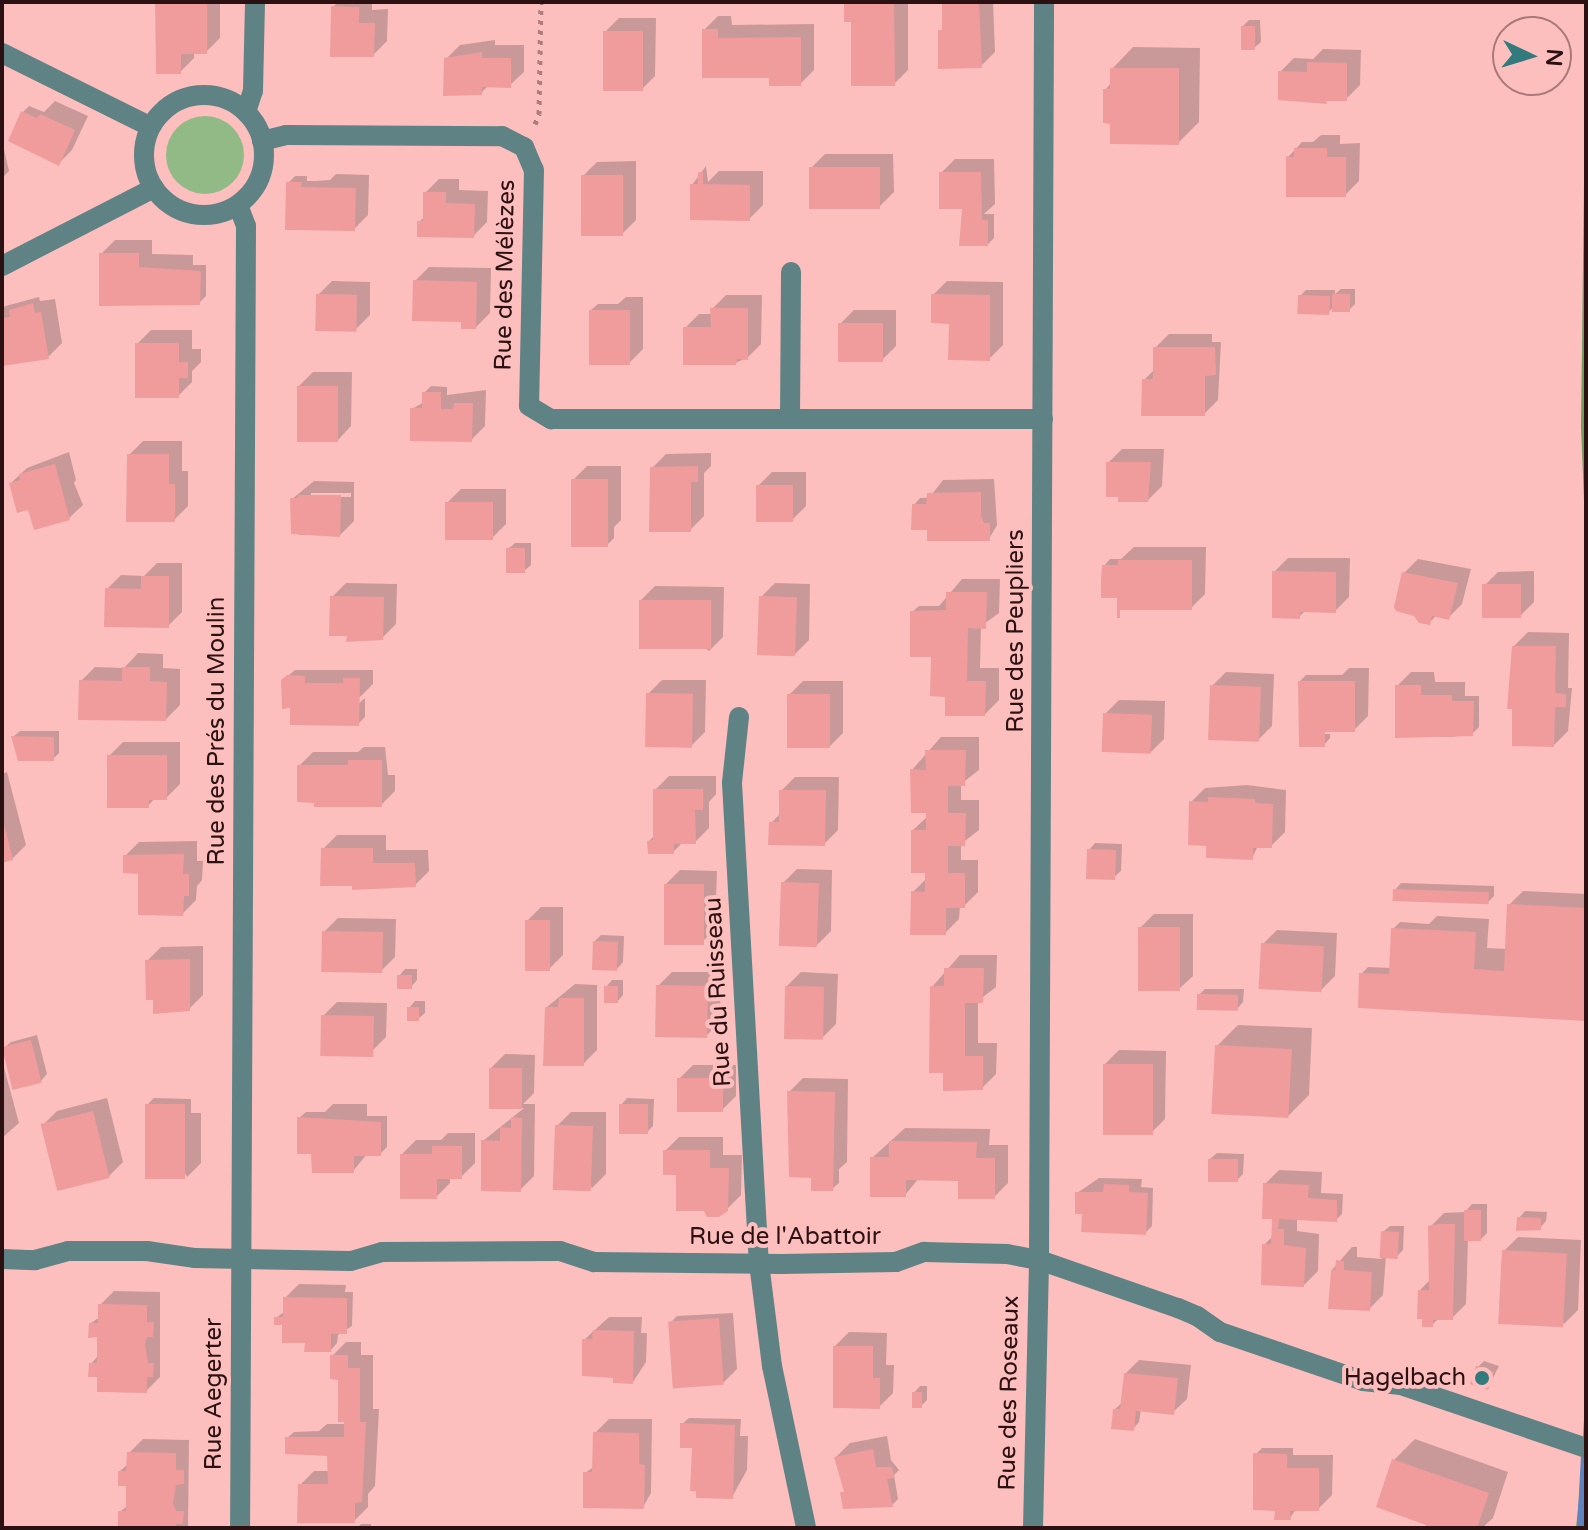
<!DOCTYPE html>
<meta charset="utf-8">
<style>
body{margin:0}
#map{position:relative;width:1588px;height:1530px;overflow:hidden;background:#fcbfbe;font-family:"Varela Round",sans-serif}
div>[style]{position:absolute}
[style*='--x']{left:calc(var(--x)*1px);top:calc(var(--y)*1px);width:calc(var(--w)*1px);rotate:calc(var(--a)*1deg)}
.green>*{inset:0;background:#92ba87}
.round{border-radius:50%}
.forest>*{inset:0;background:#6e9d61}
.shadow>*{inset:0;background:#0003}
.stream>*{height:10px;margin:-5px;padding:0 5px;transform-origin:5px;border-radius:5px;background:#5e83be}
.building>*{inset:0;background:#f09c9d;transform-origin:0 0}
.path>*{height:5px;margin-top:-2.5px;transform-origin:0;background:repeating-linear-gradient(90deg,#ae7e7e 0 4px,transparent 0 10px)}
.minor>*{height:20px;margin:-10px;padding:0 10px;transform-origin:10px;border-radius:10px;background:#5f8384}
.minor>.ring{margin:-10px;padding:0;box-sizing:content-box;background:none;border:20px solid #5f8384;border-radius:50%}
.dots>*{width:22px;height:22px;translate:-50% -50%;box-sizing:border-box;border:4px solid #fcbfbe;border-radius:50%}
span{translate:-50% -50%;white-space:nowrap;text-align:center;line-height:1.15;-webkit-text-stroke:8px #fcbfbe;paint-order:stroke}
.street-label{font-size:24px;color:#2c1112}
.poi-label{font-size:24px;color:#2c1112}
.right{translate:-100% -50%;text-align:right}
.frame{position:absolute;inset:0;border:4px solid #2c1112;pointer-events:none}
.north{position:absolute;left:1492px;top:16px;width:80px;height:80px;box-sizing:border-box;background:#fcbfbe;border:2px solid #a97979;border-radius:50%;rotate:94deg;font-size:22px;font-weight:700;line-height:32px;text-align:center;color:#2c1112}
.north::after{content:'';display:block;margin:auto;width:28px;height:36px;background:#317a7d;clip-path:polygon(50% 0,100% 100%,50% 72%,0 100%)}
</style>
<div id="map">
<div class="green">
<div class="round" style="left:166px;top:116px;width:78px;height:78px"></div>
</div>
<div class="forest">
<div style="clip-path:polygon(1586px 22px,1586px 548px,1581px 427px)"></div>
<div style="clip-path:polygon(1586px 1384px,1586px 1528px,1576px 1528px,1580px 1489px)"></div>
</div>
<div class="shadow">
<div style="clip-path:polygon(157px 2px,220px 3px,220px 38px,206px 52px,194px 52px,194px 58px,180px 72px)"></div>
<div style="clip-path:polygon(338px 2px,372px 2px,372px 10px,388px 9px,387px 41px,373px 55px,333px 7px)"></div>
<div style="clip-path:polygon(846px 2px,908px 2px,908px 70px,894px 84px,853px 20px)"></div>
<div style="clip-path:polygon(944px 2px,993px 2px,995px 52px,981px 66px)"></div>
<div style="clip-path:polygon(718px 16px,731px 16px,732px 25px,814px 24px,814px 70px,800px 84px,771px 76px,704px 30px)"></div>
<div style="clip-path:polygon(619px 18px,656px 18px,655px 76px,641px 90px,605px 32px)"></div>
<div style="clip-path:polygon(1249px 20px,1260px 20px,1261px 42px,1254px 48px,1243px 26px)"></div>
<div style="clip-path:polygon(495px 40px,495px 45px,524px 45px,524px 72px,510px 85px,489px 85px,481px 93px,446px 59px,460px 45px)"></div>
<div style="clip-path:polygon(1133px 47px,1200px 48px,1199px 122px,1178px 143px,1112px 122px,1105px 90px,1112px 82px,1112px 69px)"></div>
<div style="clip-path:polygon(1323px 49px,1361px 50px,1360px 85px,1346px 99px,1280px 72px,1294px 58px,1313px 59px)"></div>
<div style="clip-path:polygon(55px 101px,88px 116px,72px 150px,58px 164px,23px 112px,29px 106px,44px 112px)"></div>
<div style="clip-path:polygon(1321px 135px,1340px 135px,1340px 144px,1360px 143px,1359px 181px,1345px 195px,1288px 157px,1302px 142px,1313px 142px)"></div>
<div style="clip-path:polygon(2px 141px,9px 171px,2px 178px)"></div>
<div style="clip-path:polygon(825px 154px,893px 154px,894px 192px,880px 206px,811px 168px)"></div>
<div style="clip-path:polygon(955px 159px,994px 159px,995px 204px,984px 214px,994px 214px,994px 238px,988px 244px,961px 244px,964px 207px,941px 173px)"></div>
<div style="clip-path:polygon(636px 161px,636px 220px,622px 234px,583px 176px,597px 162px)"></div>
<div style="clip-path:polygon(706px 166px,708px 182px,719px 171px,763px 171px,763px 205px,749px 219px,692px 185px)"></div>
<div style="clip-path:polygon(336px 174px,369px 175px,368px 215px,354px 229px,288px 183px,295px 176px,307px 176px,307px 181px,315px 181px,330px 180px)"></div>
<div style="clip-path:polygon(439px 179px,459px 179px,459px 190px,488px 191px,487px 222px,473px 236px,419px 222px,425px 216px,425px 193px)"></div>
<div style="clip-path:polygon(115px 240px,152px 240px,152px 254px,193px 255px,193px 265px,206px 265px,206px 296px,199px 303px,101px 254px)"></div>
<div style="clip-path:polygon(429px 267px,491px 268px,490px 313px,476px 327px,463px 320px,415px 281px)"></div>
<div style="clip-path:polygon(332px 281px,370px 282px,370px 315px,356px 329px,318px 295px)"></div>
<div style="clip-path:polygon(947px 281px,1003px 282px,1003px 345px,989px 359px,951px 322px,933px 295px)"></div>
<div style="clip-path:polygon(1341px 289px,1355px 289px,1355px 304px,1349px 310px,1334px 307px,1328px 312px,1300px 296px,1306px 290px,1335px 290px,1335px 294px)"></div>
<div style="clip-path:polygon(726px 295px,762px 295px,761px 344px,747px 358px,735px 363px,685px 328px,699px 314px,712px 314px,712px 309px)"></div>
<div style="clip-path:polygon(39px 297px,40px 301px,55px 299px,62px 343px,48px 357px,2px 364px,2px 307px)"></div>
<div style="clip-path:polygon(626px 297px,643px 297px,643px 349px,629px 363px,591px 310px,598px 304px,618px 304px)"></div>
<div style="clip-path:polygon(854px 310px,896px 310px,896px 346px,882px 360px,840px 324px)"></div>
<div style="clip-path:polygon(151px 330px,192px 330px,192px 349px,201px 349px,201px 362px,192px 371px,192px 382px,178px 396px,137px 344px)"></div>
<div style="clip-path:polygon(1169px 334px,1212px 334px,1212px 342px,1221px 342px,1218px 400px,1204px 414px,1144px 380px,1155px 369px,1155px 348px)"></div>
<div style="clip-path:polygon(313px 372px,352px 372px,351px 426px,338px 440px,299px 386px)"></div>
<div style="clip-path:polygon(431px 386px,447px 387px,447px 395px,486px 390px,485px 426px,471px 440px,412px 409px,424px 402px,424px 393px)"></div>
<div style="clip-path:polygon(143px 441px,182px 441px,182px 471px,188px 471px,188px 506px,174px 520px,129px 455px)"></div>
<div style="clip-path:polygon(1122px 449px,1164px 449px,1162px 486px,1148px 500px,1108px 463px)"></div>
<div style="clip-path:polygon(69px 452px,76px 480px,74px 483px,83px 505px,69px 518px,30px 507px,11px 483px,27px 468px)"></div>
<div style="clip-path:polygon(711px 453px,711px 466px,704px 473px,704px 516px,690px 530px,652px 468px,666px 454px)"></div>
<div style="clip-path:polygon(587px 466px,621px 466px,621px 520px,614px 527px,614px 538px,607px 545px,573px 480px)"></div>
<div style="clip-path:polygon(772px 472px,806px 472px,806px 506px,792px 520px,758px 486px)"></div>
<div style="clip-path:polygon(994px 479px,997px 525px,989px 539px,914px 505px,920px 498px,929px 498px,943px 480px)"></div>
<div style="clip-path:polygon(evenodd,314px 481px,354px 482px,354px 521px,340px 535px,299px 535px,292px 499px,314px 481px,311px 493px,351px 493px,351px 497px,311px 497px,311px 493px)"></div>
<div style="clip-path:polygon(461px 489px,506px 489px,506px 524px,492px 538px,447px 503px)"></div>
<div style="clip-path:polygon(515px 543px,531px 543px,531px 565px,524px 571px,508px 549px)"></div>
<div style="clip-path:polygon(1134px 547px,1206px 547px,1205px 594px,1191px 608px,1119px 596px,1104px 566px,1110px 559px,1121px 559px)"></div>
<div style="clip-path:polygon(1288px 558px,1350px 558px,1349px 597px,1335px 611px,1305px 611px,1299px 617px,1274px 572px)"></div>
<div style="clip-path:polygon(1418px 559px,1471px 569px,1462px 604px,1448px 618px,1437px 615px,1429px 623px,1404px 573px)"></div>
<div style="clip-path:polygon(157px 563px,182px 563px,182px 612px,168px 626px,107px 589px,121px 575px,144px 576px)"></div>
<div style="clip-path:polygon(1534px 571px,1534px 602px,1520px 616px,1484px 586px,1498px 572px)"></div>
<div style="clip-path:polygon(962px 579px,1000px 579px,999px 613px,981px 626px,980px 668px,999px 668px,999px 700px,985px 714px,948px 695px,912px 612px,919px 606px,939px 606px)"></div>
<div style="clip-path:polygon(346px 583px,397px 584px,396px 624px,382px 638px,349px 634px,332px 597px)"></div>
<div style="clip-path:polygon(775px 583px,810px 584px,809px 640px,795px 654px,761px 597px)"></div>
<div style="clip-path:polygon(655px 586px,724px 587px,723px 637px,709px 651px,641px 600px)"></div>
<div style="clip-path:polygon(1528px 632px,1569px 633px,1568px 688px,1572px 688px,1568px 731px,1554px 745px,1514px 646px)"></div>
<div style="clip-path:polygon(138px 653px,163px 654px,163px 668px,180px 669px,180px 705px,166px 719px,81px 681px,95px 667px,124px 668px)"></div>
<div style="clip-path:polygon(1349px 668px,1369px 668px,1368px 716px,1354px 730px,1305px 730px,1305px 734px,1330px 734px,1330px 738px,1324px 745px,1301px 745px,1300px 681px,1306px 675px,1342px 675px)"></div>
<div style="clip-path:polygon(295px 670px,373px 670px,373px 684px,357px 700px,357px 705px,365px 698px,365px 717px,358px 724px,292px 706px,283px 680px)"></div>
<div style="clip-path:polygon(1226px 672px,1274px 674px,1272px 726px,1258px 740px,1212px 686px)"></div>
<div style="clip-path:polygon(1411px 672px,1434px 672px,1435px 682px,1465px 682px,1465px 696px,1479px 696px,1479px 727px,1472px 734px,1451px 737px,1397px 736px,1397px 686px)"></div>
<div style="clip-path:polygon(662px 680px,706px 680px,705px 732px,691px 746px,648px 694px)"></div>
<div style="clip-path:polygon(803px 681px,843px 681px,843px 733px,829px 747px,789px 695px)"></div>
<div style="clip-path:polygon(1119px 700px,1165px 701px,1164px 739px,1150px 753px,1105px 714px)"></div>
<div style="clip-path:polygon(20px 731px,59px 731px,59px 753px,53px 759px,13px 737px)"></div>
<div style="clip-path:polygon(941px 737px,979px 737px,979px 770px,961px 784px,961px 800px,979px 800px,979px 830px,961px 844px,961px 860px,978px 860px,978px 892px,964px 906px,960px 906px,959px 919px,945px 933px,913px 892px,927px 878px,913px 830px,928px 816px,912px 770px)"></div>
<div style="clip-path:polygon(123px 742px,180px 742px,180px 784px,166px 798px,155px 798px,148px 806px,109px 756px)"></div>
<div style="clip-path:polygon(364px 747px,385px 747px,388px 775px,395px 775px,395px 791px,381px 805px,299px 766px,313px 752px,358px 752px)"></div>
<div style="clip-path:polygon(7px 772px,26px 845px,12px 859px,2px 861px,2px 774px)"></div>
<div style="clip-path:polygon(669px 776px,716px 776px,716px 794px,709px 802px,709px 828px,695px 842px,683px 842px,673px 852px,649px 841px,655px 835px,655px 790px)"></div>
<div style="clip-path:polygon(795px 777px,839px 777px,838px 830px,824px 844px,771px 823px,781px 813px,781px 791px)"></div>
<div style="clip-path:polygon(1247px 785px,1286px 790px,1285px 832px,1271px 846px,1258px 846px,1252px 858px,1191px 802px,1205px 788px)"></div>
<div style="clip-path:polygon(337px 835px,386px 835px,386px 850px,428px 850px,429px 871px,415px 885px,354px 884px,323px 849px)"></div>
<div style="clip-path:polygon(197px 841px,197px 861px,203px 861px,202px 880px,197px 886px,196px 900px,182px 914px,125px 856px,139px 842px)"></div>
<div style="clip-path:polygon(1095px 843px,1122px 844px,1121px 871px,1114px 877px,1089px 850px)"></div>
<div style="clip-path:polygon(797px 869px,832px 870px,831px 931px,817px 945px,783px 883px)"></div>
<div style="clip-path:polygon(680px 870px,717px 871px,715px 929px,701px 943px,666px 884px)"></div>
<div style="clip-path:polygon(1401px 883px,1494px 886px,1494px 896px,1488px 902px,1395px 890px)"></div>
<div style="clip-path:polygon(1523px 891px,1586px 894px,1586px 1019px,1361px 974px,1368px 967px,1391px 968px,1393px 929px,1400px 922px,1429px 924px,1437px 916px,1489px 919px,1487px 948px,1507px 949px,1509px 905px)"></div>
<div style="clip-path:polygon(541px 907px,563px 907px,563px 955px,549px 969px,527px 921px)"></div>
<div style="clip-path:polygon(1154px 914px,1193px 914px,1193px 976px,1179px 989px,1140px 928px)"></div>
<div style="clip-path:polygon(338px 918px,396px 919px,395px 957px,381px 971px,324px 932px)"></div>
<div style="clip-path:polygon(1277px 930px,1337px 933px,1335px 976px,1321px 990px,1263px 944px)"></div>
<div style="clip-path:polygon(601px 935px,624px 936px,623px 962px,617px 969px,594px 942px)"></div>
<div style="clip-path:polygon(203px 946px,203px 995px,189px 1009px,147px 961px,161px 947px)"></div>
<div style="clip-path:polygon(960px 955px,997px 955px,996px 987px,978px 1001px,978px 1043px,997px 1043px,996px 1074px,982px 1088px,945px 1071px,932px 987px)"></div>
<div style="clip-path:polygon(405px 969px,417px 969px,417px 980px,411px 987px,399px 976px)"></div>
<div style="clip-path:polygon(672px 972px,721px 972px,720px 1022px,706px 1036px,658px 986px)"></div>
<div style="clip-path:polygon(801px 972px,838px 974px,836px 1024px,822px 1038px,787px 986px)"></div>
<div style="clip-path:polygon(612px 980px,623px 980px,623px 995px,617px 1002px,606px 987px)"></div>
<div style="clip-path:polygon(575px 984px,597px 985px,597px 1050px,583px 1064px,547px 1007px)"></div>
<div style="clip-path:polygon(1205px 989px,1244px 989px,1243px 1002px,1237px 1009px,1199px 995px)"></div>
<div style="clip-path:polygon(415px 1001px,425px 1001px,425px 1013px,418px 1019px,409px 1008px)"></div>
<div style="clip-path:polygon(337px 1002px,387px 1003px,386px 1037px,372px 1051px,323px 1016px)"></div>
<div style="clip-path:polygon(1238px 1025px,1312px 1028px,1309px 1095px,1288px 1116px,1217px 1046px)"></div>
<div style="clip-path:polygon(37px 1035px,47px 1074px,41px 1081px,4px 1048px,11px 1042px)"></div>
<div style="clip-path:polygon(1119px 1050px,1166px 1051px,1165px 1119px,1151px 1133px,1105px 1064px)"></div>
<div style="clip-path:polygon(505px 1054px,535px 1055px,534px 1093px,523px 1104px,535px 1104px,534px 1176px,520px 1190px,483px 1141px,524px 1108px,490px 1107px,491px 1068px)"></div>
<div style="clip-path:polygon(2px 1060px,19px 1123px,2px 1138px)"></div>
<div style="clip-path:polygon(693px 1065px,736px 1065px,736px 1096px,722px 1110px,679px 1079px)"></div>
<div style="clip-path:polygon(803px 1078px,848px 1079px,847px 1162px,839px 1169px,839px 1183px,832px 1189px,813px 1179px,789px 1092px)"></div>
<div style="clip-path:polygon(107px 1098px,123px 1162px,109px 1176px,43px 1125px,57px 1111px)"></div>
<div style="clip-path:polygon(154px 1098px,191px 1099px,191px 1113px,201px 1113px,201px 1163px,187px 1177px,147px 1105px)"></div>
<div style="clip-path:polygon(627px 1098px,654px 1099px,653px 1126px,647px 1132px,621px 1105px)"></div>
<div style="clip-path:polygon(333px 1104px,367px 1104px,367px 1116px,387px 1116px,387px 1147px,380px 1154px,367px 1154px,353px 1171px,313px 1155px,299px 1118px,306px 1112px,325px 1112px)"></div>
<div style="clip-path:polygon(571px 1112px,606px 1112px,606px 1174px,592px 1188px,557px 1126px)"></div>
<div style="clip-path:polygon(905px 1128px,990px 1129px,989px 1145px,1008px 1145px,1008px 1183px,994px 1197px,960px 1179px,919px 1178px,905px 1195px,872px 1158px)"></div>
<div style="clip-path:polygon(448px 1133px,475px 1133px,475px 1163px,461px 1177px,450px 1177px,450px 1183px,436px 1197px,402px 1154px,416px 1140px,441px 1140px)"></div>
<div style="clip-path:polygon(679px 1137px,723px 1137px,723px 1155px,742px 1155px,741px 1195px,727px 1209px,678px 1173px,665px 1151px)"></div>
<div style="clip-path:polygon(1217px 1153px,1244px 1154px,1243px 1174px,1237px 1180px,1210px 1159px)"></div>
<div style="clip-path:polygon(1279px 1170px,1322px 1172px,1321px 1193px,1343px 1194px,1342px 1214px,1336px 1220px,1297px 1218px,1297px 1231px,1319px 1234px,1318px 1271px,1304px 1285px,1264px 1245px,1274px 1235px,1274px 1217px,1265px 1184px)"></div>
<div style="clip-path:polygon(1099px 1178px,1142px 1179px,1141px 1187px,1153px 1188px,1152px 1226px,1145px 1233px,1084px 1209px,1077px 1193px)"></div>
<div style="clip-path:polygon(1472px 1204px,1487px 1204px,1487px 1233px,1480px 1240px,1468px 1239px,1466px 1304px,1452px 1318px,1439px 1318px,1432px 1325px,1420px 1290px,1431px 1279px,1430px 1227px,1444px 1213px,1465px 1212px)"></div>
<div style="clip-path:polygon(1525px 1211px,1547px 1212px,1546px 1221px,1540px 1228px,1519px 1218px)"></div>
<div style="clip-path:polygon(1390px 1226px,1404px 1226px,1403px 1250px,1396px 1257px,1386px 1256px,1383px 1295px,1369px 1309px,1332px 1270px,1352px 1247px,1357px 1247px,1357px 1257px,1382px 1259px,1383px 1232px)"></div>
<div style="clip-path:polygon(1518px 1237px,1581px 1240px,1578px 1310px,1564px 1324px,1504px 1251px)"></div>
<div style="clip-path:polygon(299px 1284px,346px 1285px,345px 1292px,353px 1292px,352px 1326px,338px 1335px,337px 1343px,331px 1350px,307px 1341px,284px 1320px,276px 1318px,285px 1311px,285px 1298px)"></div>
<div style="clip-path:polygon(114px 1291px,160px 1292px,160px 1377px,146px 1391px,99px 1372px,91px 1364px,97px 1357px,99px 1332px,91px 1323px,100px 1317px,100px 1305px)"></div>
<div style="clip-path:polygon(733px 1313px,737px 1369px,723px 1383px,670px 1323px,677px 1316px)"></div>
<div style="clip-path:polygon(609px 1317px,642px 1317px,641px 1333px,647px 1333px,646px 1362px,633px 1382px,615px 1379px,584px 1340px)"></div>
<div style="clip-path:polygon(849px 1332px,887px 1333px,886px 1365px,894px 1365px,893px 1393px,879px 1407px,835px 1346px)"></div>
<div style="clip-path:polygon(346px 1342px,361px 1342px,361px 1355px,373px 1355px,373px 1409px,379px 1409px,375px 1486px,368px 1494px,368px 1507px,354px 1521px,300px 1485px,314px 1471px,329px 1471px,329px 1454px,287px 1438px,294px 1432px,319px 1431px,327px 1424px,346px 1424px,340px 1378px,332px 1356px)"></div>
<div style="clip-path:polygon(1139px 1360px,1191px 1365px,1187px 1399px,1173px 1412px,1141px 1409px,1139px 1422px,1133px 1429px,1115px 1409px,1123px 1402px,1125px 1374px)"></div>
<div style="clip-path:polygon(1484px 1361px,1499px 1366px,1488px 1388px,1478px 1367px)"></div>
<div style="clip-path:polygon(920px 1386px,927px 1386px,927px 1400px,920px 1407px,914px 1393px)"></div>
<div style="clip-path:polygon(689px 1418px,741px 1419px,740px 1436px,748px 1436px,747px 1470px,732px 1497px,682px 1424px)"></div>
<div style="clip-path:polygon(609px 1419px,652px 1419px,651px 1493px,643px 1507px,585px 1473px,595px 1466px,595px 1433px)"></div>
<div style="clip-path:polygon(887px 1436px,891px 1460px,899px 1470px,894px 1475px,898px 1499px,892px 1505px,846px 1491px,836px 1457px,850px 1443px)"></div>
<div style="clip-path:polygon(143px 1439px,189px 1440px,188px 1528px,128px 1528px,120px 1512px,127px 1506px,128px 1481px,120px 1471px,127px 1465px,129px 1453px)"></div>
<div style="clip-path:polygon(1415px 1439px,1508px 1472px,1493px 1518px,1482px 1528px,1427px 1528px,1429px 1524px,1394px 1460px)"></div>
<div style="clip-path:polygon(1262px 1448px,1293px 1448px,1293px 1455px,1333px 1455px,1332px 1495px,1318px 1509px,1296px 1509px,1290px 1518px,1277px 1512px,1256px 1454px)"></div>
<div style="clip-path:polygon(361px 1524px,371px 1524px,371px 1528px,357px 1528px)"></div>
</div>
<div class="stream">
<div style="--x:1582;--y:1528;--w:72;--a:-86.8"></div>
</div>
<div class="building">
<div style="clip-path:polygon(155px 2px,207px 2px,207px 54px,181px 54px,181px 74px,156px 74px)"></div>
<div style="clip-path:polygon(844px 2px,894px 2px,895px 86px,851px 86px,851px 22px,844px 22px)"></div>
<div style="clip-path:polygon(942px 2px,979px 2px,982px 68px,938px 69px,938px 30px,942px 30px)"></div>
<div style="clip-path:polygon(331px 6px,359px 7px,359px 23px,375px 23px,374px 57px,330px 57px)"></div>
<div style="left:1241px;top:26px;width:14px;height:24px"></div>
<div style="clip-path:polygon(702px 29px,718px 29px,718px 38px,801px 37px,801px 86px,769px 86px,769px 78px,702px 78px)"></div>
<div style="left:603px;top:31px;width:40px;height:60px"></div>
<div style="clip-path:polygon(482px 52px,482px 58px,511px 58px,511px 88px,482px 87px,482px 95px,443px 96px,444px 58px)"></div>
<div style="clip-path:polygon(1307px 62px,1347px 63px,1347px 101px,1326px 101px,1327px 104px,1278px 100px,1278px 71px,1307px 72px)"></div>
<div style="clip-path:polygon(1110px 68px,1179px 68px,1179px 145px,1110px 144px,1110px 124px,1103px 123px,1103px 89px,1110px 89px)"></div>
<div style="clip-path:polygon(21px 111px,37px 118px,40px 114px,75px 130px,59px 166px,8px 141px)"></div>
<div style="clip-path:polygon(1294px 148px,1327px 148px,1327px 157px,1346px 157px,1346px 197px,1286px 197px,1286px 156px,1294px 157px)"></div>
<div style="left:809px;top:167px;width:71px;height:42px"></div>
<div style="clip-path:polygon(698px 172px,703px 172px,703px 184px,750px 185px,750px 221px,690px 220px,690px 184px,698px 184px)"></div>
<div style="clip-path:polygon(939px 172px,981px 172px,982px 220px,988px 220px,988px 246px,959px 246px,962px 209px,939px 209px)"></div>
<div style="left:581px;top:175px;width:42px;height:61px"></div>
<div style="clip-path:polygon(286px 182px,302px 182px,301px 187px,356px 188px,355px 231px,285px 230px)"></div>
<div style="clip-path:polygon(423px 192px,446px 192px,446px 203px,475px 204px,474px 238px,417px 237px,417px 221px,423px 221px)"></div>
<div style="clip-path:polygon(99px 253px,139px 253px,139px 267px,201px 271px,200px 305px,99px 306px)"></div>
<div style="clip-path:polygon(413px 280px,477px 282px,476px 329px,461px 329px,461px 322px,412px 321px)"></div>
<div style="left:316px;top:294px;width:41px;height:37px;rotate:1deg"></div>
<div style="clip-path:polygon(931px 294px,990px 295px,990px 361px,948px 360px,949px 324px,931px 323px)"></div>
<div style="left:1332px;top:294px;width:18px;height:18px"></div>
<div style="left:1298px;top:295px;width:32px;height:19px;rotate:2deg"></div>
<div style="clip-path:polygon(33px 303px,35px 313px,41px 312px,49px 359px,2px 366px,2px 318px,10px 317px,9px 310px)"></div>
<div style="clip-path:polygon(710px 308px,748px 308px,748px 360px,737px 359px,736px 365px,683px 365px,683px 327px,711px 327px)"></div>
<div style="left:589px;top:310px;width:41px;height:55px"></div>
<div style="left:838px;top:323px;width:45px;height:39px"></div>
<div style="clip-path:polygon(135px 343px,179px 343px,179px 362px,188px 362px,188px 378px,179px 378px,179px 398px,135px 398px)"></div>
<div style="clip-path:polygon(1153px 347px,1215px 347px,1216px 375px,1205px 376px,1205px 416px,1141px 416px,1142px 379px,1153px 379px)"></div>
<div style="left:297px;top:386px;width:41px;height:56px"></div>
<div style="clip-path:polygon(422px 392px,441px 392px,441px 409px,453px 409px,454px 403px,473px 403px,472px 442px,410px 441px,410px 408px,422px 408px)"></div>
<div style="clip-path:polygon(127px 454px,169px 454px,169px 484px,175px 484px,175px 522px,126px 522px)"></div>
<div style="clip-path:polygon(1106px 462px,1151px 462px,1148px 502px,1118px 502px,1118px 497px,1106px 497px)"></div>
<div style="clip-path:polygon(55px 464px,70px 520px,34px 530px,28px 510px,17px 513px,9px 483px,20px 480px,19px 474px)"></div>
<div style="clip-path:polygon(698px 466px,698px 482px,691px 482px,691px 532px,649px 532px,650px 467px)"></div>
<div style="left:571px;top:479px;width:37px;height:68px"></div>
<div style="left:793px;top:485px;width:37px;height:37px;rotate:90deg"></div>
<div style="clip-path:polygon(981px 492px,981px 516px,984px 523px,990px 523px,990px 541px,927px 541px,927px 530px,911px 530px,912px 504px,926px 504px,927px 493px)"></div>
<div style="clip-path:polygon(298px 495px,341px 495px,340px 537px,291px 534px,290px 498px,298px 498px)"></div>
<div style="left:445px;top:502px;width:48px;height:38px"></div>
<div style="left:506px;top:548px;width:19px;height:25px"></div>
<div style="clip-path:polygon(1118px 560px,1192px 560px,1192px 610px,1120px 610px,1120px 618px,1117px 618px,1117px 598px,1101px 598px,1101px 580px,1102px 565px,1118px 565px)"></div>
<div style="clip-path:polygon(1272px 571px,1336px 572px,1336px 613px,1300px 612px,1300px 619px,1272px 618px)"></div>
<div style="clip-path:polygon(1402px 572px,1458px 583px,1449px 620px,1432px 616px,1430px 625px,1419px 623px,1414px 616px,1396px 611px,1394px 607px)"></div>
<div style="clip-path:polygon(141px 576px,169px 576px,169px 628px,104px 627px,105px 588px,141px 589px)"></div>
<div style="left:1521px;top:584px;width:34px;height:39px;rotate:90deg"></div>
<div style="clip-path:polygon(946px 592px,987px 592px,986px 629px,968px 628px,967px 681px,986px 681px,985px 716px,945px 716px,945px 697px,930px 696px,931px 657px,910px 657px,910px 611px,946px 610px)"></div>
<div style="clip-path:polygon(330px 596px,384px 597px,383px 640px,346px 642px,347px 636px,329px 636px)"></div>
<div style="left:759px;top:596px;width:38px;height:59px;rotate:2deg"></div>
<div style="left:639px;top:600px;width:72px;height:49px"></div>
<div style="clip-path:polygon(1512px 646px,1556px 646px,1555px 693px,1566px 694px,1566px 707px,1555px 707px,1554px 747px,1512px 746px,1512px 709px,1507px 709px)"></div>
<div style="clip-path:polygon(122px 667px,150px 667px,150px 681px,167px 682px,166px 721px,78px 720px,79px 680px,122px 681px)"></div>
<div style="clip-path:polygon(287px 675px,305px 676px,305px 683px,343px 683px,343px 678px,360px 678px,359px 726px,290px 725px,290px 708px,282px 709px,281px 680px)"></div>
<div style="clip-path:polygon(1298px 681px,1355px 681px,1355px 732px,1325px 732px,1325px 747px,1299px 747px)"></div>
<div style="left:1210px;top:685px;width:51px;height:55px;rotate:2deg"></div>
<div style="clip-path:polygon(1395px 685px,1421px 685px,1421px 695px,1452px 695px,1452px 701px,1474px 701px,1473px 736px,1395px 738px)"></div>
<div style="left:646px;top:693px;width:47px;height:54px;rotate:1deg"></div>
<div style="left:787px;top:694px;width:43px;height:54px"></div>
<div style="left:1103px;top:713px;width:49px;height:39px;rotate:2deg"></div>
<div style="clip-path:polygon(11px 736px,54px 737px,54px 761px,18px 761px)"></div>
<div style="clip-path:polygon(925px 750px,966px 750px,965px 786px,948px 786px,948px 813px,966px 813px,965px 846px,948px 846px,948px 873px,965px 873px,965px 908px,946px 908px,946px 935px,910px 935px,911px 891px,925px 892px,925px 873px,911px 873px,911px 830px,926px 830px,926px 813px,911px 813px,910px 769px,926px 770px)"></div>
<div style="clip-path:polygon(107px 755px,167px 755px,167px 800px,149px 800px,149px 808px,107px 808px)"></div>
<div style="clip-path:polygon(348px 760px,382px 760px,382px 807px,314px 807px,314px 803px,297px 802px,297px 765px,348px 765px)"></div>
<div style="clip-path:polygon(653px 789px,703px 789px,703px 810px,695px 810px,696px 844px,674px 844px,674px 854px,648px 854px,647px 841px,653px 840px)"></div>
<div style="clip-path:polygon(779px 790px,826px 790px,825px 846px,768px 845px,769px 822px,779px 822px)"></div>
<div style="clip-path:polygon(1208px 797px,1255px 799px,1255px 803px,1273px 804px,1272px 848px,1253px 848px,1253px 860px,1209px 858px,1206px 858px,1206px 846px,1188px 845px,1189px 801px,1208px 802px)"></div>
<div style="clip-path:polygon(3px 820px,13px 860px,2px 863px,2px 821px)"></div>
<div style="clip-path:polygon(321px 848px,373px 848px,373px 863px,415px 863px,416px 887px,352px 890px,352px 886px,320px 886px)"></div>
<div style="left:1087px;top:849px;width:29px;height:30px;rotate:2deg"></div>
<div style="clip-path:polygon(184px 854px,183px 874px,189px 874px,189px 896px,184px 896px,183px 916px,138px 915px,138px 874px,123px 873px,123px 855px)"></div>
<div style="left:781px;top:882px;width:38px;height:64px;rotate:2deg"></div>
<div style="left:664px;top:884px;width:40px;height:61px"></div>
<div style="left:1393px;top:889px;width:96px;height:12px;rotate:2deg"></div>
<div style="clip-path:polygon(1507px 904px,1586px 908px,1586px 1021px,1358px 1008px,1359px 973px,1389px 974px,1391px 928px,1476px 932px,1474px 969px,1504px 971px)"></div>
<div style="left:525px;top:920px;width:25px;height:51px"></div>
<div style="left:1138px;top:927px;width:42px;height:64px"></div>
<div style="left:322px;top:931px;width:61px;height:41px;rotate:1deg"></div>
<div style="left:593px;top:941px;width:25px;height:29px;rotate:2deg"></div>
<div style="left:1261px;top:943px;width:63px;height:46px;rotate:3deg"></div>
<div style="clip-path:polygon(190px 959px,190px 1011px,153px 1014px,153px 1000px,146px 1000px,145px 960px)"></div>
<div style="clip-path:polygon(944px 968px,984px 968px,983px 1003px,965px 1003px,965px 1056px,983px 1056px,983px 1090px,943px 1091px,943px 1073px,929px 1073px,930px 986px,944px 986px)"></div>
<div style="left:397px;top:975px;width:15px;height:14px"></div>
<div style="left:656px;top:985px;width:52px;height:52px;rotate:1deg"></div>
<div style="left:604px;top:986px;width:14px;height:17px"></div>
<div style="left:785px;top:986px;width:39px;height:53px;rotate:1deg"></div>
<div style="left:1197px;top:994px;width:41px;height:16px;rotate:1deg"></div>
<div style="clip-path:polygon(559px 998px,584px 998px,584px 1066px,543px 1066px,545px 1007px,558px 1007px)"></div>
<div style="left:407px;top:1007px;width:12px;height:14px"></div>
<div style="left:321px;top:1015px;width:53px;height:41px;rotate:1deg"></div>
<div style="left:31px;top:1040px;width:44px;height:30px;rotate:76deg"></div>
<div style="left:1215px;top:1045px;width:77px;height:69px;rotate:3deg"></div>
<div style="left:1103px;top:1064px;width:50px;height:71px"></div>
<div style="left:489px;top:1068px;width:33px;height:41px"></div>
<div style="left:677px;top:1078px;width:46px;height:34px"></div>
<div style="clip-path:polygon(787px 1091px,835px 1092px,833px 1191px,811px 1191px,811px 1178px,789px 1177px)"></div>
<div style="left:145px;top:1104px;width:40px;height:75px"></div>
<div style="left:619px;top:1104px;width:29px;height:30px"></div>
<div style="left:93px;top:1111px;width:69px;height:54px;rotate:76deg"></div>
<div style="clip-path:polygon(297px 1117px,381px 1122px,381px 1156px,354px 1156px,354px 1173px,312px 1173px,311px 1154px,297px 1154px)"></div>
<div style="clip-path:polygon(511px 1117px,522px 1118px,521px 1192px,481px 1191px,481px 1140px,500px 1141px,500px 1127px,511px 1128px)"></div>
<div style="left:555px;top:1125px;width:38px;height:65px;rotate:2deg"></div>
<div style="clip-path:polygon(889px 1141px,977px 1142px,976px 1158px,995px 1158px,995px 1199px,958px 1199px,958px 1181px,906px 1180px,906px 1197px,870px 1197px,870px 1157px,889px 1157px)"></div>
<div style="clip-path:polygon(432px 1146px,462px 1146px,462px 1179px,437px 1179px,437px 1199px,400px 1199px,400px 1154px,432px 1154px)"></div>
<div style="clip-path:polygon(663px 1150px,710px 1150px,710px 1168px,729px 1168px,728px 1211px,719px 1217px,707px 1217px,704px 1211px,676px 1211px,676px 1175px,663px 1175px)"></div>
<div style="left:1208px;top:1159px;width:30px;height:23px"></div>
<div style="clip-path:polygon(1263px 1183px,1309px 1185px,1308px 1198px,1337px 1200px,1337px 1222px,1279px 1219px,1278px 1229px,1284px 1229px,1284px 1245px,1306px 1248px,1304px 1287px,1261px 1285px,1262px 1244px,1271px 1244px,1272px 1219px,1262px 1219px)"></div>
<div style="clip-path:polygon(1104px 1184px,1129px 1185px,1129px 1192px,1148px 1193px,1146px 1235px,1081px 1232px,1082px 1214px,1075px 1214px,1075px 1192px,1103px 1192px)"></div>
<div style="left:1464px;top:1210px;width:17px;height:31px"></div>
<div style="clip-path:polygon(1517px 1217px,1541px 1218px,1541px 1230px,1516px 1231px)"></div>
<div style="clip-path:polygon(1438px 1224px,1455px 1224px,1453px 1320px,1433px 1320px,1433px 1327px,1422px 1327px,1422px 1319px,1417px 1319px,1418px 1290px,1429px 1290px,1428px 1226px)"></div>
<div style="left:1381px;top:1231px;width:18px;height:27px;rotate:3deg"></div>
<div style="left:1502px;top:1250px;width:65px;height:74px;rotate:3deg"></div>
<div style="clip-path:polygon(1336px 1260px,1344px 1261px,1344px 1270px,1372px 1272px,1370px 1311px,1328px 1309px,1331px 1270px,1335px 1270px)"></div>
<div style="clip-path:polygon(283px 1297px,347px 1298px,347px 1334px,331px 1334px,331px 1352px,304px 1352px,305px 1343px,282px 1343px,282px 1325px,274px 1325px,274px 1317px,283px 1317px)"></div>
<div style="clip-path:polygon(98px 1304px,147px 1305px,147px 1322px,154px 1322px,153px 1337px,147px 1337px,145px 1344px,148px 1363px,154px 1363px,153px 1377px,147px 1377px,147px 1393px,97px 1392px,97px 1377px,88px 1377px,89px 1363px,97px 1363px,97px 1337px,88px 1338px,89px 1323px,98px 1323px)"></div>
<div style="left:719px;top:1318px;width:67px;height:51px;rotate:86deg"></div>
<div style="clip-path:polygon(593px 1330px,634px 1331px,633px 1384px,613px 1383px,613px 1378px,582px 1376px,582px 1339px,592px 1339px)"></div>
<div style="clip-path:polygon(833px 1346px,873px 1346px,873px 1378px,880px 1378px,880px 1409px,833px 1408px)"></div>
<div style="clip-path:polygon(330px 1355px,348px 1355px,348px 1368px,360px 1368px,360px 1422px,366px 1422px,362px 1502px,355px 1503px,355px 1523px,297px 1523px,298px 1484px,328px 1484px,327px 1456px,285px 1454px,285px 1437px,344px 1437px,344px 1422px,338px 1422px,338px 1380px,330px 1379px)"></div>
<div style="left:1476px;top:1366px;width:19px;height:19px;rotate:18deg"></div>
<div style="clip-path:polygon(1124px 1373px,1178px 1378px,1174px 1415px,1136px 1411px,1134px 1431px,1111px 1429px,1113px 1409px,1120px 1409px)"></div>
<div style="left:912px;top:1392px;width:10px;height:16px"></div>
<div style="clip-path:polygon(680px 1423px,735px 1425px,733px 1499px,696px 1498px,696px 1491px,690px 1491px,692px 1448px,680px 1448px)"></div>
<div style="clip-path:polygon(593px 1432px,639px 1433px,639px 1464px,645px 1465px,644px 1509px,583px 1508px,583px 1472px,592px 1472px)"></div>
<div style="clip-path:polygon(873px 1449px,876px 1467px,892px 1467px,894px 1478px,887px 1479px,893px 1507px,843px 1509px,840px 1492px,844px 1492px,834px 1457px)"></div>
<div style="clip-path:polygon(127px 1452px,176px 1453px,176px 1470px,184px 1470px,184px 1484px,176px 1485px,173px 1503px,176px 1511px,184px 1511px,183px 1524px,176px 1524px,176px 1528px,118px 1526px,118px 1511px,126px 1511px,126px 1486px,118px 1486px,118px 1471px,126px 1471px)"></div>
<div style="clip-path:polygon(1253px 1453px,1287px 1454px,1287px 1468px,1319px 1468px,1319px 1511px,1290px 1511px,1291px 1520px,1274px 1520px,1275px 1511px,1253px 1510px)"></div>
<div style="clip-path:polygon(1392px 1459px,1489px 1493px,1477px 1528px,1425px 1528px,1426px 1525px,1376px 1507px)"></div>
</div>
<div class="path">
<div style="--x:535;--y:124;--w:11;--a:-68"></div>
<div style="--x:539;--y:114;--w:112;--a:-89"></div>
</div>
<div class="minor">
<div style="--x:2;--y:53;--w:166;--a:26.4"></div>
<div class="ring" style="left:144px;top:95px;width:100px;height:100px"></div>
<div style="--x:246;--y:112;--w:22;--a:-72"></div>
<div style="--x:253;--y:91;--w:89;--a:-88.7"></div>
<div style="--x:262;--y:141;--w:25;--a:-14"></div>
<div style="--x:286;--y:135;--w:216;--a:0.3"></div>
<div style="--x:502;--y:136;--w:25;--a:27"></div>
<div style="--x:524;--y:147;--w:25;--a:67"></div>
<div style="--x:534;--y:170;--w:236;--a:91.2"></div>
<div style="--x:529;--y:406;--w:26;--a:31"></div>
<div style="--x:551;--y:419;--w:492;--a:0"></div>
<div style="--x:238;--y:205;--w:22;--a:69"></div>
<div style="--x:246;--y:226;--w:1302;--a:90.26"></div>
<div style="--x:2;--y:266;--w:171;--a:-27.2"></div>
<div style="--x:790;--y:418;--w:146;--a:-89.6"></div>
<div style="--x:739;--y:717;--w:66;--a:96.1"></div>
<div style="--x:732;--y:783;--w:481;--a:86.8"></div>
<div style="--x:759;--y:1263;--w:104;--a:82.8"></div>
<div style="--x:772;--y:1366;--w:166;--a:78.1"></div>
<div style="--x:2;--y:1259;--w:33;--a:2"></div>
<div style="--x:35;--y:1260;--w:34;--a:-15"></div>
<div style="--x:68;--y:1251;--w:79;--a:0"></div>
<div style="--x:147;--y:1251;--w:49;--a:8.3"></div>
<div style="--x:195;--y:1258;--w:156;--a:1.1"></div>
<div style="--x:351;--y:1261;--w:32;--a:-16"></div>
<div style="--x:382;--y:1252;--w:178;--a:-0.3"></div>
<div style="--x:560;--y:1251;--w:36;--a:18"></div>
<div style="--x:594;--y:1262;--w:187;--a:0.6"></div>
<div style="--x:781;--y:1264;--w:115;--a:-1"></div>
<div style="--x:896;--y:1262;--w:30;--a:-20"></div>
<div style="--x:924;--y:1252;--w:83;--a:1.4"></div>
<div style="--x:1007;--y:1254;--w:33;--a:11"></div>
<div style="--x:1039;--y:1260;--w:147;--a:19.1"></div>
<div style="--x:1178;--y:1308;--w:21;--a:23"></div>
<div style="--x:1197;--y:1316;--w:28;--a:35"></div>
<div style="--x:1220;--y:1332;--w:151;--a:18.9"></div>
<div style="--x:1363;--y:1381;--w:38;--a:6"></div>
<div style="--x:1401;--y:1385;--w:195;--a:18.8"></div>
<div style="--x:1033;--y:1528;--w:268;--a:-88.7"></div>
<div style="--x:1039;--y:1260;--w:1258;--a:-89.77"></div>
</div>
<div class="dots">
<div style="left:1482px;top:1378px;background:#317a7d"></div>
</div>
<div class="street-label">
<span style="left:505px;top:275px;rotate:-89deg">Rue des Mélèzes</span>
<span style="left:1016px;top:631px;rotate:-90deg">Rue des Peupliers</span>
<span style="left:217px;top:731px;rotate:-90deg">Rue des Prés du Moulin</span>
<span style="left:718px;top:992px;rotate:-93deg">Rue du Ruisseau</span>
<span style="left:785px;top:1237px">Rue de l'Abattoir</span>
<span style="left:1009px;top:1393px;rotate:-89deg">Rue des Roseaux</span>
<span style="left:214px;top:1394px;rotate:-90deg">Rue Aegerter</span>
</div>
<div class="poi-label">
<span class="right" style="left:1466px;top:1378px">Hagelbach</span>
</div>
<div class="frame"></div>
<div class="north">N</div>
</div>
